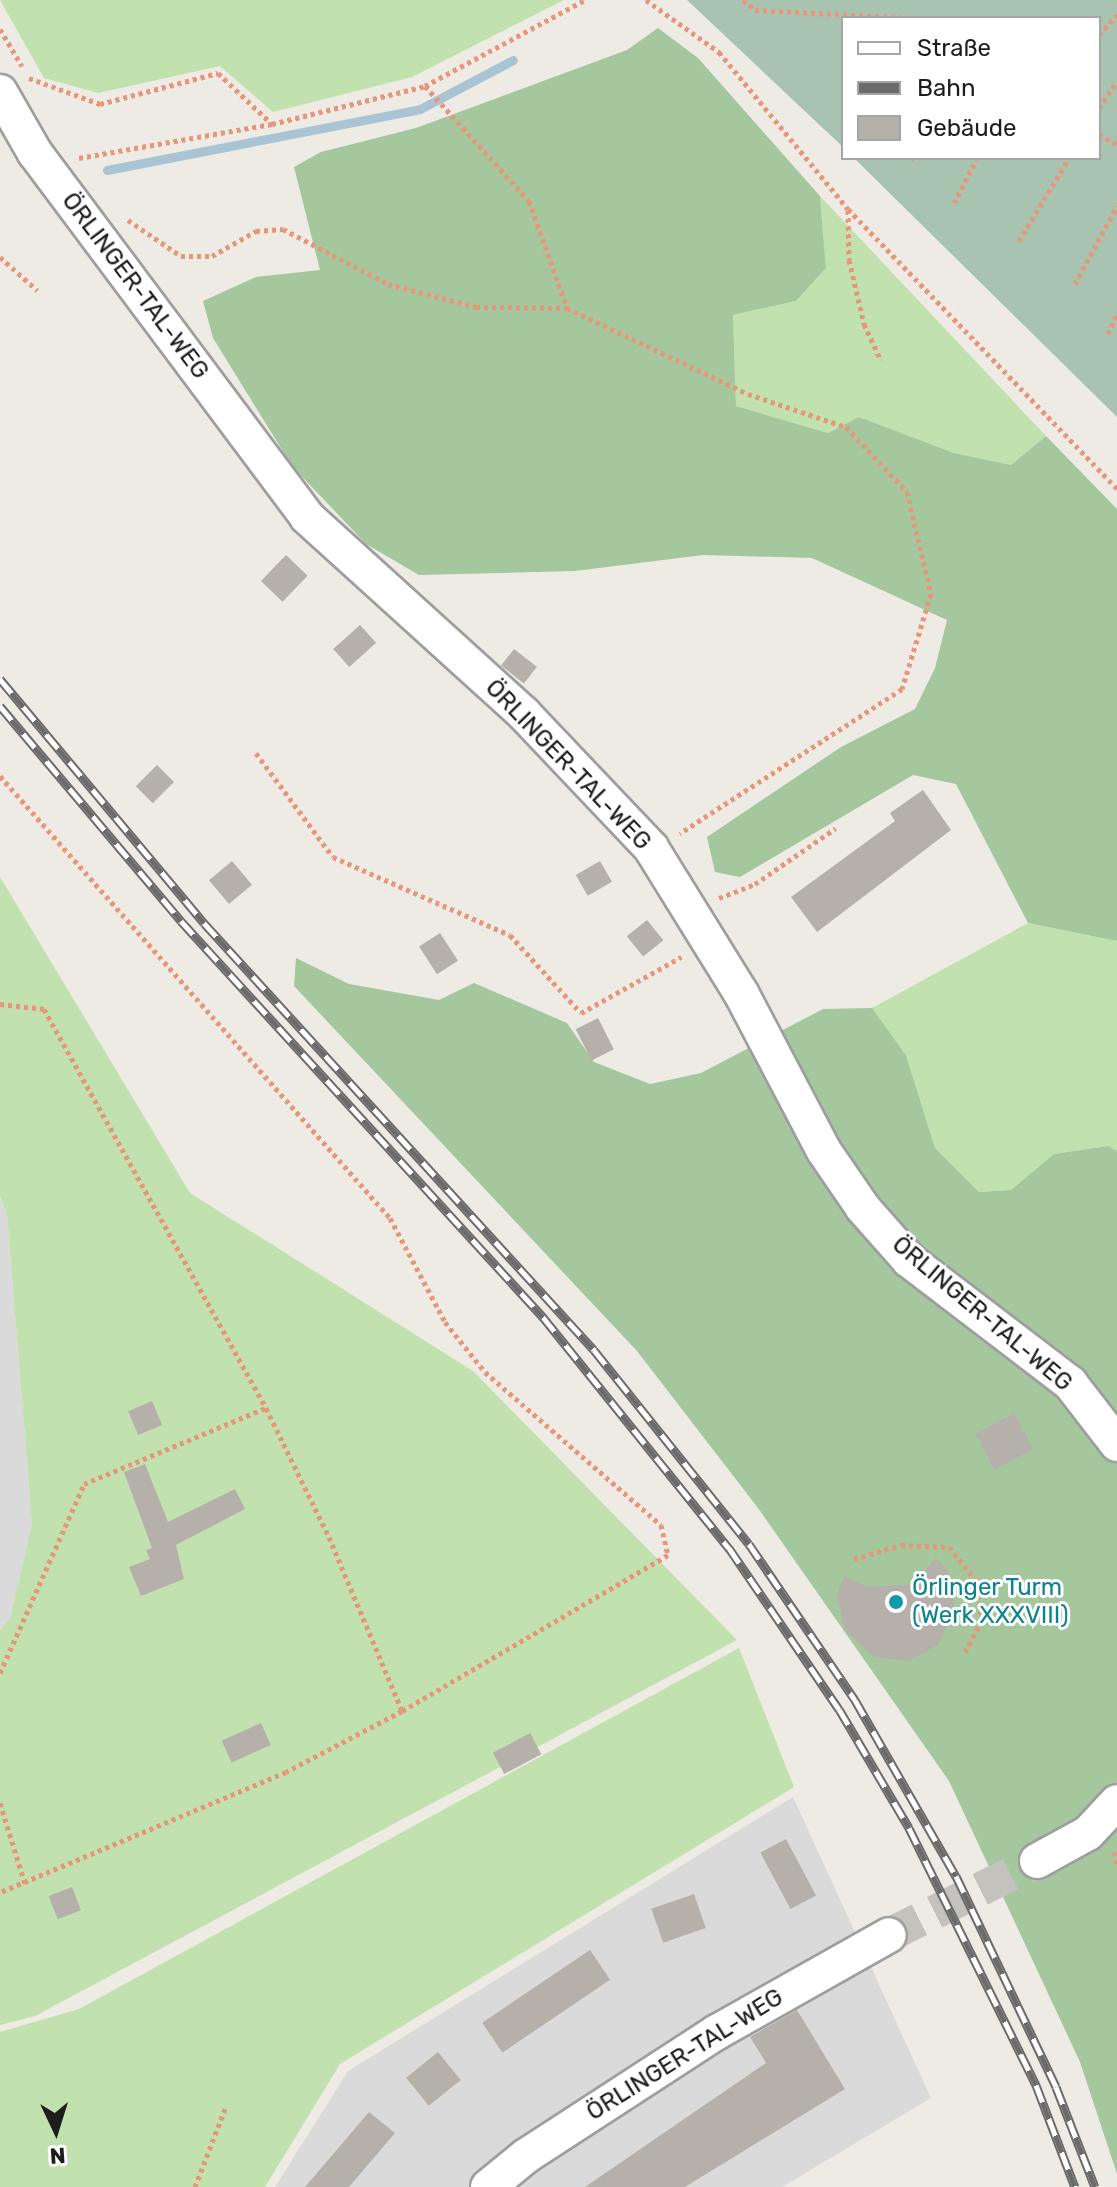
<!DOCTYPE html>
<meta charset="utf-8">
<style>
body{margin:0}
#map{position:relative;width:1117px;height:2187px;overflow:hidden;background:#edebe4;font-family:Rubik,sans-serif}
div>[style]{position:absolute}
[style*='--x']{left:calc(var(--x)*1px);top:calc(var(--y)*1px);width:calc(var(--w)*1px);rotate:calc(var(--a)*1deg)}
.residential>*{inset:0;background:#dbdada}
.grass>*{inset:0;background:#c1e1af}
.forest>*{inset:0;background:#a4c79d}
.cemetery>*{inset:0;background:#a8c3b0}
.stream>*{height:9px;margin:-4.5px;padding:0 4.5px;transform-origin:4.5px;border-radius:4.5px;background:#a9c5d5}
.building>*{inset:0;background:#b5b1aa;transform-origin:0 0}
.minor-tunnel>*{height:34px;margin-top:-17px;transform-origin:0;background:repeating-linear-gradient(90deg,#c3c2bc 0 34px,transparent 0 51px)}
.path>*{height:5px;margin-top:-2.5px;transform-origin:0;background:repeating-linear-gradient(90deg,#e89579 0 4px,transparent 0 8px)}
.roads{filter:drop-shadow(2px 0 #9e9e9e) drop-shadow(-2px 0 #9e9e9e) drop-shadow(0 2px #9e9e9e) drop-shadow(0 -2px #9e9e9e)}
.minor>*{height:34px;margin:-17px;padding:0 17px;transform-origin:17px;border-radius:17px;background:#fff}
.rail>*{height:9px;margin-top:-4.5px;transform-origin:0;background:repeating-linear-gradient(90deg,#fff 0 18px,#6b6b6b 0 36px);box-sizing:border-box;border-block:2px solid #6b6b6b}
.dots>*{width:22px;height:22px;translate:-50% -50%;box-sizing:border-box;border:4px solid #fff;border-radius:50%}
span{translate:-50% -50%;white-space:nowrap;text-align:center;line-height:1.15;-webkit-text-stroke:6px #fff;paint-order:stroke}
.street-label{font-size:24px;color:#1d1d1d}
.culture-label{font-size:24px;color:#0d838f}
.left{translate:0 -50%;text-align:left}
.legend{position:absolute;left:841px;top:16px;width:260px;height:144px;box-sizing:border-box;background:#fff;border:2px solid #a5a5a5;margin:0;padding:10px 14px;list-style:none;font-size:24px;color:#1d1d1d}
.legend li{display:flex;align-items:center;gap:16px;height:40px}
.legend b{width:40px;border:2px solid #a5a5a5}
.north{position:absolute;left:16px;top:2091px;width:80px;height:80px;-webkit-text-stroke:6px #fff;paint-order:stroke;rotate:176deg;font-size:22px;font-weight:700;line-height:32px;text-align:center;color:#1d1d1d}
.north::after{content:'';display:block;margin:auto;width:28px;height:36px;background:#1d1d1d;clip-path:polygon(50% 0,100% 100%,50% 72%,0 100%)}
</style>
<div id="map">
<div class="residential">
<div style="clip-path:polygon(0 1198px,7px 1214px,32px 1524px,10px 1618px,0 1631px)"></div>
<div style="clip-path:polygon(793px 1797px,931px 2098px,782px 2187px,275px 2187px,348px 2071px)"></div>
</div>
<div class="grass">
<div style="clip-path:polygon(0 0,564px 0,412px 77px,273px 112px,220px 66px,98px 93px,44px 78px)"></div>
<div style="clip-path:polygon(820px 196px,1046px 436px,1011px 465px,954px 453px,859px 417px,828px 433px,736px 406px,733px 315px,796px 301px,826px 268px)"></div>
<div style="clip-path:polygon(0 877px,190px 1193px,473px 1371px,737px 1640px,35px 2016px,0 2025px,0 1631px,10px 1618px,32px 1524px,7px 1214px,0 1197px)"></div>
<div style="clip-path:polygon(1028px 923px,1117px 941px,1117px 1151px,1108px 1146px,1054px 1154px,1011px 1190px,979px 1192px,935px 1148px,906px 1055px,872px 1008px)"></div>
<div style="clip-path:polygon(739px 1648px,794px 1787px,340px 2064px,265px 2187px,0 2187px,0 2032px,79px 2009px)"></div>
</div>
<div class="forest">
<div style="clip-path:polygon(658px 28px,698px 58px,820px 196px,826px 268px,796px 301px,733px 315px,736px 406px,828px 433px,859px 417px,954px 453px,1011px 465px,1046px 436px,1117px 509px,1117px 941px,1028px 923px,956px 784px,913px 775px,740px 877px,715px 872px,707px 837px,841px 747px,915px 709px,935px 668px,947px 620px,812px 558px,703px 555px,575px 571px,419px 575px,366px 544px,292px 466px,213px 338px,203px 301px,256px 277px,320px 270px,294px 167px,321px 152px,416px 128px,627px 50px)"></div>
<div style="clip-path:polygon(296px 958px,349px 984px,439px 1000px,474px 983px,567px 1023px,594px 1062px,650px 1084px,701px 1073px,823px 1009px,872px 1008px,906px 1055px,935px 1148px,979px 1192px,1011px 1190px,1054px 1154px,1108px 1146px,1117px 1151px,1117px 2174px,1080px 2062px,949px 1781px,758px 1508px,637px 1351px,294px 986px)"></div>
</div>
<div class="cemetery">
<div style="clip-path:polygon(687px 0,1117px 0,1117px 417px,854px 158px,1099px 158px,1099px 18px,843px 18px,843px 147px)"></div>
</div>
<div class="stream">
<div style="--x:107;--y:170;--w:319;--a:-11"></div>
<div style="--x:420;--y:109;--w:105;--a:-27.8"></div>
</div>
<div class="building">
<div style="left:286px;top:555px;width:30px;height:36px;rotate:44deg"></div>
<div style="left:360px;top:625px;width:24px;height:36px;rotate:48deg"></div>
<div style="left:514px;top:649px;width:29px;height:21px;rotate:38deg"></div>
<div style="left:157px;top:765px;width:24px;height:30px;rotate:45deg"></div>
<div style="clip-path:polygon(923px 790px,951px 830px,817px 932px,791px 897px,895px 821px,890px 813px)"></div>
<div style="left:232px;top:861px;width:31px;height:30px;rotate:50deg"></div>
<div style="left:600px;top:861px;width:24px;height:28px;rotate:60deg"></div>
<div style="left:647px;top:920px;width:26px;height:26px;rotate:51deg"></div>
<div style="left:440px;top:933px;width:33px;height:25px;rotate:57deg"></div>
<div style="left:598px;top:1018px;width:35px;height:25px;rotate:63deg"></div>
<div style="left:152px;top:1401px;width:26px;height:26px;rotate:67deg"></div>
<div style="left:1014px;top:1413px;width:41px;height:44px;rotate:62deg"></div>
<div style="clip-path:polygon(145px 1464px,168px 1522px,235px 1489px,245px 1509px,176px 1545px,184px 1579px,141px 1596px,129px 1567px,150px 1559px,146px 1550px,152px 1548px,124px 1472px)"></div>
<div style="clip-path:polygon(936px 1557px,948px 1571px,955px 1610px,938px 1645px,909px 1661px,873px 1657px,844px 1629px,837px 1594px,844px 1576px,868px 1587px,915px 1584px)"></div>
<div style="left:261px;top:1723px;width:24px;height:43px;rotate:66deg"></div>
<div style="left:530px;top:1733px;width:24px;height:42px;rotate:62deg"></div>
<div style="left:786px;top:1839px;width:64px;height:29px;rotate:62deg"></div>
<div style="left:72px;top:1887px;width:25px;height:25px;rotate:69deg"></div>
<div style="left:694px;top:1894px;width:36px;height:45px;rotate:71deg"></div>
<div style="left:590px;top:1950px;width:36px;height:130px;rotate:56deg"></div>
<div style="clip-path:polygon(797px 2010px,845px 2089px,685px 2187px,585px 2187px,766px 2063px,750px 2037px)"></div>
<div style="left:438px;top:2052px;width:36px;height:41px;rotate:51deg"></div>
<div style="clip-path:polygon(369px 2112px,395px 2133px,349px 2187px,305px 2187px)"></div>
</div>
<div class="minor-tunnel">
<div style="--x:889;--y:1935;--w:165;--a:-26.6"></div>
</div>
<div class="path">
<div style="--x:646;--y:0;--w:90;--a:35.5"></div>
<div style="--x:719;--y:52;--w:203;--a:50.6"></div>
<div style="--x:848;--y:209;--w:388;--a:46.1"></div>
<div style="--x:743;--y:0;--w:16;--a:40"></div>
<div style="--x:755;--y:10;--w:158;--a:2.9"></div>
<div style="--x:0;--y:29;--w:43;--a:59.3"></div>
<div style="--x:1099;--y:35;--w:27;--a:-48"></div>
<div style="--x:29;--y:78;--w:76;--a:20.1"></div>
<div style="--x:100;--y:104;--w:122;--a:-14.7"></div>
<div style="--x:218;--y:73;--w:74;--a:43.4"></div>
<div style="--x:425;--y:86;--w:155;--a:47.9"></div>
<div style="--x:529;--y:201;--w:114;--a:70.4"></div>
<div style="--x:1099;--y:108;--w:32;--a:-56"></div>
<div style="--x:1099;--y:134;--w:21;--a:31"></div>
<div style="--x:79;--y:158;--w:196;--a:-10"></div>
<div style="--x:272;--y:124;--w:158;--a:-13.9"></div>
<div style="--x:425;--y:86;--w:182;--a:-28.3"></div>
<div style="--x:911;--y:160;--w:2;--a:-63"></div>
<div style="--x:954;--y:203;--w:51;--a:-62.9"></div>
<div style="--x:848;--y:210;--w:50;--a:88.9"></div>
<div style="--x:849;--y:260;--w:66;--a:76.8"></div>
<div style="--x:864;--y:324;--w:40;--a:65"></div>
<div style="--x:128;--y:220;--w:64;--a:34.2"></div>
<div style="--x:181;--y:256;--w:31;--a:0"></div>
<div style="--x:212;--y:256;--w:51;--a:-29.6"></div>
<div style="--x:256;--y:231;--w:27;--a:-4"></div>
<div style="--x:283;--y:229;--w:119;--a:27.6"></div>
<div style="--x:388;--y:284;--w:91;--a:14.6"></div>
<div style="--x:476;--y:307;--w:91;--a:0.6"></div>
<div style="--x:567;--y:308;--w:200;--a:25.4"></div>
<div style="--x:748;--y:394;--w:103;--a:18.6"></div>
<div style="--x:846;--y:427;--w:89;--a:46.8"></div>
<div style="--x:907;--y:492;--w:105;--a:76.8"></div>
<div style="--x:931;--y:594;--w:99;--a:107"></div>
<div style="--x:902;--y:689;--w:265;--a:147"></div>
<div style="--x:1019;--y:241;--w:97;--a:-58.9"></div>
<div style="--x:0;--y:257;--w:50;--a:41.7"></div>
<div style="--x:1075;--y:284;--w:89;--a:-61.7"></div>
<div style="--x:1108;--y:334;--w:22;--a:-66"></div>
<div style="--x:256;--y:753;--w:129;--a:53.5"></div>
<div style="--x:333;--y:857;--w:193;--a:23.8"></div>
<div style="--x:510;--y:935;--w:105;--a:47.7"></div>
<div style="--x:581;--y:1013;--w:115;--a:-29.2"></div>
<div style="--x:0;--y:776;--w:589;--a:48.58"></div>
<div style="--x:390;--y:1218;--w:118;--a:62.1"></div>
<div style="--x:445;--y:1322;--w:64;--a:51.3"></div>
<div style="--x:485;--y:1372;--w:233;--a:41"></div>
<div style="--x:661;--y:1525;--w:31;--a:77"></div>
<div style="--x:668;--y:1555;--w:308;--a:149.6"></div>
<div style="--x:402;--y:1711;--w:131;--a:152.3"></div>
<div style="--x:286;--y:1772;--w:310;--a:157.2"></div>
<div style="--x:719;--y:898;--w:39;--a:-21"></div>
<div style="--x:755;--y:884;--w:98;--a:-34.7"></div>
<div style="--x:0;--y:1004;--w:44;--a:6.5"></div>
<div style="--x:44;--y:1009;--w:457;--a:60.9"></div>
<div style="--x:266;--y:1408;--w:144;--a:64"></div>
<div style="--x:329;--y:1537;--w:189;--a:67.2"></div>
<div style="--x:854;--y:1559;--w:49;--a:-16.6"></div>
<div style="--x:901;--y:1545;--w:48;--a:2.4"></div>
<div style="--x:949;--y:1547;--w:41;--a:50.9"></div>
<div style="--x:975;--y:1579;--w:42;--a:80.3"></div>
<div style="--x:982;--y:1620;--w:40;--a:118"></div>
<div style="--x:0;--y:1673;--w:207;--a:-66"></div>
<div style="--x:84;--y:1484;--w:197;--a:-22.7"></div>
<div style="--x:0;--y:1803;--w:85;--a:72.8"></div>
<div style="--x:1114;--y:1852;--w:15;--a:79"></div>
<div style="--x:195;--y:2187;--w:84;--a:-69"></div>
</div>
<div class="roads">
<div class="minor">
<div style="--x:0;--y:92;--w:70;--a:60.2"></div>
<div style="--x:35;--y:153;--w:454;--a:53.2"></div>
<div style="--x:307;--y:517;--w:293;--a:42.2"></div>
<div style="--x:524;--y:714;--w:185;--a:46.5"></div>
<div style="--x:651;--y:848;--w:171;--a:58.2"></div>
<div style="--x:741;--y:993;--w:178;--a:62.3"></div>
<div style="--x:824;--y:1151;--w:69;--a:55.6"></div>
<div style="--x:863;--y:1208;--w:69;--a:48.5"></div>
<div style="--x:909;--y:1260;--w:203;--a:37.4"></div>
<div style="--x:1070;--y:1383;--w:77;--a:52.4"></div>
<div style="--x:1037;--y:1861;--w:58;--a:-28.8"></div>
<div style="--x:1088;--y:1833;--w:42;--a:-46.9"></div>
<div style="--x:488;--y:2187;--w:49;--a:-39.2"></div>
<div style="--x:526;--y:2156;--w:228;--a:-33"></div>
<div style="--x:717;--y:2032;--w:197;--a:-29.4"></div>
</div>
</div>
<div class="rail">
<div style="--x:0;--y:679;--w:318;--a:50.1"></div>
<div style="--x:204;--y:923;--w:578;--a:47.59"></div>
<div style="--x:594;--y:1350;--w:248;--a:51.4"></div>
<div style="--x:749;--y:1544;--w:189;--a:55.8"></div>
<div style="--x:855;--y:1700;--w:203;--a:60.2"></div>
<div style="--x:956;--y:1876;--w:233;--a:64.6"></div>
<div style="--x:1056;--y:2087;--w:107;--a:68.7"></div>
<div style="--x:0;--y:706;--w:281;--a:49.9"></div>
<div style="--x:181;--y:921;--w:537;--a:47.57"></div>
<div style="--x:543;--y:1317;--w:297;--a:51.2"></div>
<div style="--x:729;--y:1548;--w:195;--a:55.7"></div>
<div style="--x:839;--y:1709;--w:138;--a:59.5"></div>
<div style="--x:909;--y:1828;--w:287;--a:63.7"></div>
<div style="--x:1036;--y:2085;--w:109;--a:69.1"></div>
</div>
<div class="dots">
<div style="left:896px;top:1602px;background:#0f9aa8"></div>
</div>
<div class="street-label">
<span style="left:135px;top:286px;rotate:53deg">ÖRLINGER-TAL-WEG</span>
<span style="left:568px;top:765px;rotate:46deg">ÖRLINGER-TAL-WEG</span>
<span style="left:982px;top:1314px;rotate:40deg">ÖRLINGER-TAL-WEG</span>
<span style="left:685px;top:2055px;rotate:-32deg">ÖRLINGER-TAL-WEG</span>
</div>
<div class="culture-label">
<span class="left" style="left:912px;top:1602px">Örlinger Turm<br>(Werk XXXVIII)</span>
</div>
<ul class="legend">
<li><b style="height:10px;background:#fff"></b>Straße</li>
<li><b style="height:10px;background:#6b6b6b"></b>Bahn</li>
<li><b style="height:22px;background:#b5b1aa"></b>Gebäude</li>
</ul>
<div class="north">N</div>
</div>
